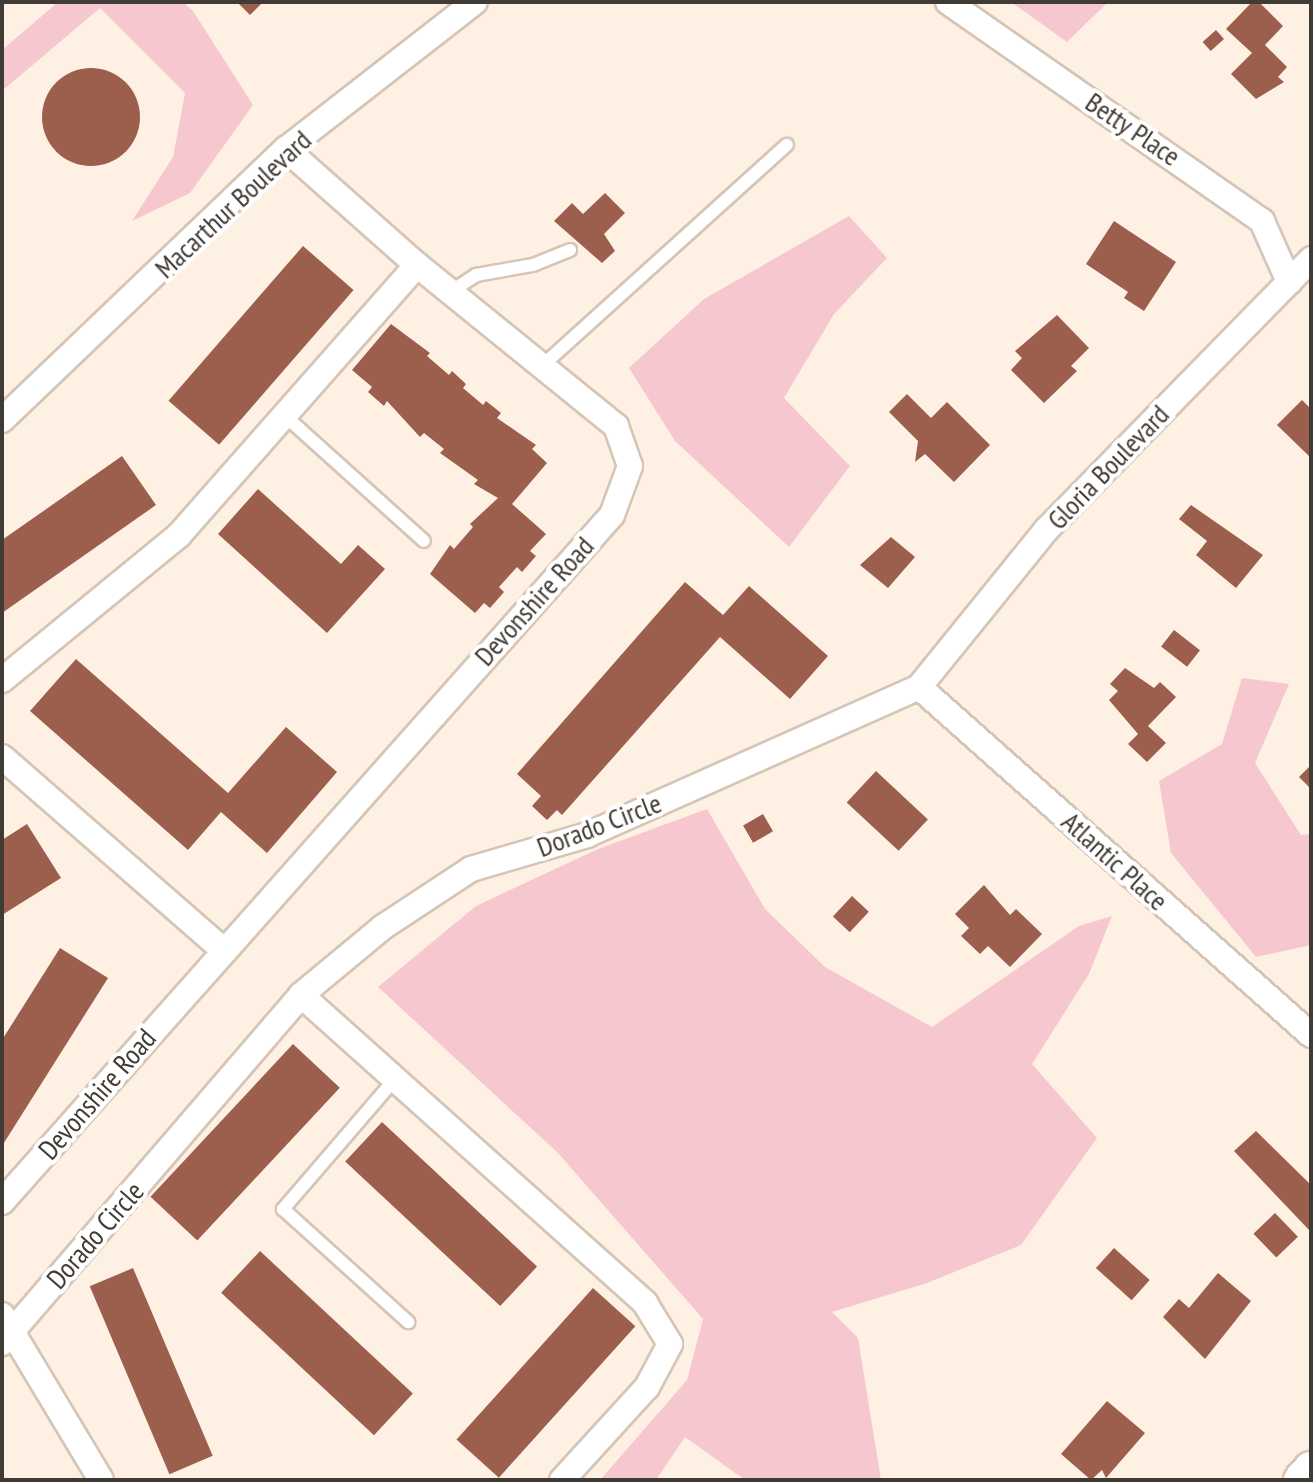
<!DOCTYPE html>
<style>
body{margin:0}
#map{position:relative;width:1313px;height:1482px;overflow:hidden;background:#fef1e4;font-family:"PT Sans Narrow",sans-serif}
div>[style]{position:absolute}
[style*='--x']{left:calc(var(--x)*1px);top:calc(var(--y)*1px);width:calc(var(--w)*1px);rotate:calc(var(--a)*1deg)}
.green>*{inset:0;background:#f7c7d0}
.building>*{inset:0;background:#9c5e4d;transform-origin:0 0}
.round{border-radius:50%}
.roads{filter:drop-shadow(2px 0 #d5c5b6) drop-shadow(-2px 0 #d5c5b6) drop-shadow(0 2px #d5c5b6) drop-shadow(0 -2px #d5c5b6)}
.lane>*{height:12px;margin:-6px;padding:0 6px;transform-origin:6px;border-radius:6px;background:#fff}
.street>*{height:24px;margin:-12px;padding:0 12px;transform-origin:12px;border-radius:12px;background:#fff}
.secondary>*{height:34px;margin:-17px;padding:0 17px;transform-origin:17px;border-radius:17px;background:#fff}
span{translate:-50% -50%;white-space:nowrap;text-align:center;line-height:1.15;-webkit-text-stroke:8px #fff;paint-order:stroke}
.street-label{font-size:28px;color:#413b35}
.frame{position:absolute;inset:0;border:4px solid #413b35;pointer-events:none}
</style>
<div id="map">
<div class="green">
<div style="clip-path:polygon(58px 2px,183px 2px,193px 11px,253px 105px,190px 193px,132px 221px,173px 157px,185px 93px,100px 8px,2px 91px,2px 50px)"></div>
<div style="clip-path:polygon(1011px 2px,1108px 2px,1067px 42px)"></div>
<div style="clip-path:polygon(849px 216px,887px 258px,834px 314px,784px 398px,850px 466px,789px 547px,675px 441px,629px 368px,704px 299px)"></div>
<div style="clip-path:polygon(1242px 678px,1289px 684px,1255px 763px,1301px 835px,1311px 834px,1311px 945px,1256px 957px,1171px 853px,1159px 781px,1222px 744px)"></div>
<div style="clip-path:polygon(707px 809px,765px 909px,825px 967px,932px 1027px,1079px 926px,1112px 916px,1089px 974px,1032px 1064px,1097px 1138px,1021px 1245px,927px 1283px,832px 1312px,858px 1338px,881px 1480px,745px 1480px,685px 1437px,656px 1480px,600px 1480px,687px 1380px,703px 1319px,558px 1153px,378px 987px,476px 906px,598px 849px)"></div>
</div>
<div class="building">
<div style="clip-path:polygon(237px 2px,263px 2px,250px 15px)"></div>
<div style="clip-path:polygon(1252px 2px,1259px 2px,1283px 26px,1265px 45px,1287px 67px,1278px 77px,1284px 82px,1256px 99px,1231px 74px,1252px 53px,1226px 29px)"></div>
<div style="left:1216px;top:30px;width:12px;height:18px;rotate:48deg"></div>
<div class="round" style="left:42px;top:68px;width:98px;height:98px"></div>
<div style="clip-path:polygon(605px 193px,625px 213px,604px 234px,615px 251px,602px 263px,554px 221px,572px 203px,583px 214px)"></div>
<div style="clip-path:polygon(1114px 221px,1176px 262px,1144px 311px,1124px 298px,1128px 292px,1086px 264px)"></div>
<div style="left:303px;top:246px;width:67px;height:205px;rotate:41deg"></div>
<div style="clip-path:polygon(1057px 315px,1089px 348px,1071px 366px,1077px 371px,1044px 403px,1011px 370px,1022px 358px,1015px 351px)"></div>
<div style="clip-path:polygon(391px 324px,430px 353px,427px 356px,449px 375px,452px 371px,466px 384px,463px 388px,483px 405px,486px 401px,501px 413px,497px 418px,536px 445px,532px 449px,547px 463px,512px 504px,546px 534px,530px 551px,536px 556px,522px 572px,517px 567px,499px 587px,504px 592px,490px 608px,484px 603px,475px 613px,430px 574px,450px 545px,454px 549px,473px 527px,470px 524px,498px 498px,474px 484px,478px 480px,440px 453px,444px 449px,424px 433px,420px 437px,387px 401px,384px 406px,368px 392px,372px 387px,352px 370px)"></div>
<div style="clip-path:polygon(907px 394px,931px 418px,947px 402px,990px 445px,954px 482px,925px 454px,915px 462px,918px 441px,889px 412px)"></div>
<div style="clip-path:polygon(1302px 400px,1311px 409px,1311px 458px,1277px 425px)"></div>
<div style="clip-path:polygon(122px 456px,156px 505px,2px 613px,2px 540px)"></div>
<div style="clip-path:polygon(258px 489px,341px 564px,358px 545px,385px 569px,327px 633px,218px 534px)"></div>
<div style="clip-path:polygon(1191px 505px,1263px 555px,1236px 588px,1196px 555px,1207px 541px,1179px 519px)"></div>
<div style="clip-path:polygon(891px 537px,915px 557px,888px 588px,860px 565px)"></div>
<div style="clip-path:polygon(685px 582px,723px 615px,749px 586px,828px 656px,790px 699px,720px 637px,562px 815px,557px 810px,547px 820px,532px 806px,541px 796px,517px 774px)"></div>
<div style="left:1174px;top:630px;width:33px;height:21px;rotate:38deg"></div>
<div style="clip-path:polygon(76px 659px,228px 793px,286px 727px,337px 772px,267px 853px,221px 812px,188px 850px,30px 711px)"></div>
<div style="clip-path:polygon(1125px 668px,1154px 688px,1160px 682px,1176px 697px,1148px 726px,1166px 743px,1147px 762px,1128px 744px,1138px 734px,1109px 700px,1118px 691px,1110px 684px)"></div>
<div style="clip-path:polygon(1311px 765px,1311px 789px,1299px 777px)"></div>
<div style="left:876px;top:771px;width:71px;height:43px;rotate:43deg"></div>
<div style="left:763px;top:814px;width:20px;height:23px;rotate:60deg"></div>
<div style="clip-path:polygon(27px 824px,61px 878px,2px 915px,2px 840px)"></div>
<div style="clip-path:polygon(984px 885px,1010px 915px,1016px 909px,1042px 934px,1010px 967px,988px 946px,980px 954px,961px 936px,969px 928px,955px 914px)"></div>
<div style="left:852px;top:896px;width:23px;height:28px;rotate:43deg"></div>
<div style="clip-path:polygon(60px 948px,108px 978px,2px 1146px,2px 1040px)"></div>
<div style="left:293px;top:1044px;width:64px;height:209px;rotate:43deg"></div>
<div style="left:382px;top:1122px;width:212px;height:54px;rotate:43deg"></div>
<div style="clip-path:polygon(1256px 1131px,1311px 1185px,1310px 1231px,1234px 1151px)"></div>
<div style="left:1275px;top:1213px;width:33px;height:30px;rotate:46deg"></div>
<div style="left:1114px;top:1248px;width:48px;height:27px;rotate:42deg"></div>
<div style="left:260px;top:1251px;width:209px;height:57px;rotate:43deg"></div>
<div style="left:133px;top:1268px;width:204px;height:47px;rotate:67deg"></div>
<div style="clip-path:polygon(1218px 1273px,1251px 1301px,1205px 1359px,1163px 1317px,1179px 1299px,1189px 1308px)"></div>
<div style="left:593px;top:1288px;width:57px;height:204px;rotate:42deg"></div>
<div style="clip-path:polygon(1107px 1401px,1145px 1433px,1106px 1478px,1102px 1470px,1091px 1480px,1061px 1454px)"></div>
</div>
<div class="roads">
<div class="lane">
<div style="--x:450;--y:292;--w:31;--a:-33"></div>
<div style="--x:476;--y:275;--w:58;--a:-10"></div>
<div style="--x:533;--y:265;--w:40;--a:-22"></div>
<div style="--x:542;--y:366;--w:330;--a:-42.1"></div>
<div style="--x:284;--y:415;--w:188;--a:42"></div>
<div style="--x:395;--y:1079;--w:172;--a:130.7"></div>
<div style="--x:283;--y:1209;--w:169;--a:42.1"></div>
</div>
<div class="street">
<div style="--x:948;--y:2;--w:383;--a:34.9"></div>
<div style="--x:1262;--y:221;--w:67;--a:66.1"></div>
<div style="--x:2;--y:420;--w:393;--a:-43.7"></div>
<div style="--x:286;--y:149;--w:239;--a:-37.9"></div>
<div style="--x:2;--y:680;--w:229;--a:-39.3"></div>
<div style="--x:179;--y:535;--w:360;--a:-48.6"></div>
<div style="--x:919;--y:687;--w:524;--a:41.6"></div>
<div style="--x:2;--y:757;--w:293;--a:41.1"></div>
<div style="--x:301;--y:995;--w:462;--a:41.8"></div>
<div style="--x:645;--y:1303;--w:48;--a:58.6"></div>
<div style="--x:670;--y:1344;--w:49;--a:118.1"></div>
<div style="--x:647;--y:1387;--w:126;--a:132.4"></div>
<div style="--x:2;--y:1202;--w:919;--a:-48.4"></div>
<div style="--x:612;--y:515;--w:52;--a:-69.8"></div>
<div style="--x:630;--y:466;--w:42;--a:-109.3"></div>
<div style="--x:616;--y:426;--w:256;--a:-141"></div>
<div style="--x:417;--y:265;--w:175;--a:-138.5"></div>
<div style="--x:2;--y:1315;--w:192;--a:59"></div>
<div style="--x:2;--y:1343;--w:459;--a:-49.3"></div>
<div style="--x:301;--y:995;--w:107;--a:-39.7"></div>
<div style="--x:383;--y:927;--w:105;--a:-33.4"></div>
<div style="--x:471;--y:869;--w:121;--a:-16.3"></div>
<div style="--x:587;--y:835;--w:363;--a:-24"></div>
<div style="--x:919;--y:687;--w:203;--a:-51"></div>
<div style="--x:1047;--y:529;--w:378;--a:-45.6"></div>
</div>
<div class="secondary">
<div style="--x:1301;--y:1480;--w:15;--a:-48"></div>
</div>
</div>
<div class="street-label">
<span style="left:1133px;top:129px;rotate:34deg">Betty Place</span>
<span style="left:233px;top:204px;rotate:-43deg">Macarthur Boulevard</span>
<span style="left:1108px;top:467px;rotate:-46deg">Gloria Boulevard</span>
<span style="left:534px;top:601px;rotate:-48deg">Devonshire Road</span>
<span style="left:599px;top:825px;rotate:-21deg">Dorado Circle</span>
<span style="left:1115px;top:861px;rotate:42deg">Atlantic Place</span>
<span style="left:97px;top:1094px;rotate:-49deg">Devonshire Road</span>
<span style="left:95px;top:1235px;rotate:-49deg">Dorado Circle</span>
</div>
<div class="frame"></div>
</div>
